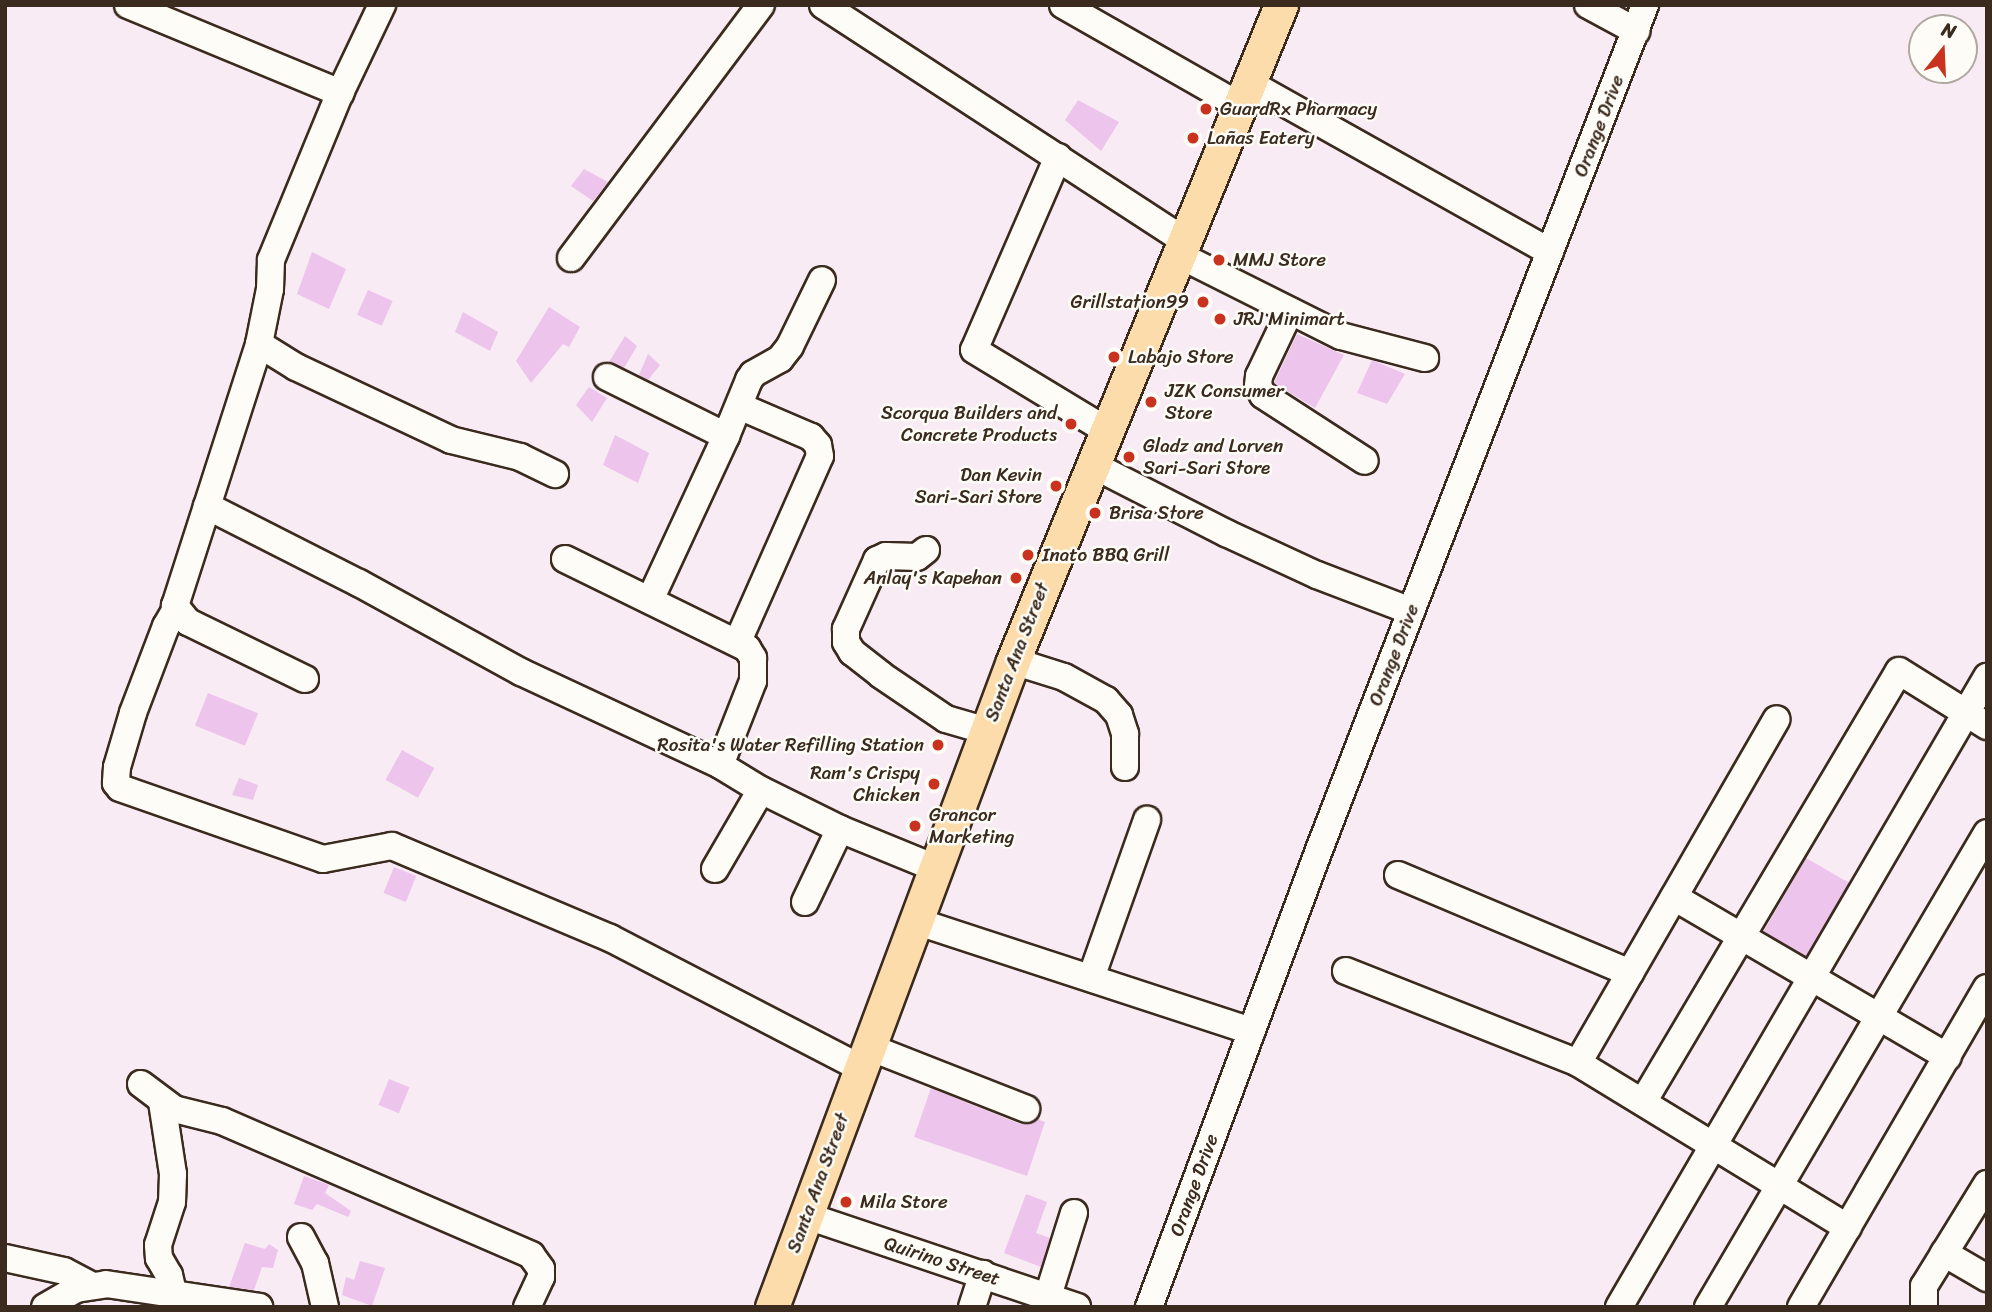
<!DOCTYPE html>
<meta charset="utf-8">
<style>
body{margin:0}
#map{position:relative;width:1992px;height:1312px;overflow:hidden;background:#f8ebf3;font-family:Sriracha,sans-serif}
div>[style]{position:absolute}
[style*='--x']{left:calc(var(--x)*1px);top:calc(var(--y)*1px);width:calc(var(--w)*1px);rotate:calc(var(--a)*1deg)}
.building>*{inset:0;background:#edc4eb;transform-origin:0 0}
.roads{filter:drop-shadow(2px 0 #3b2a1e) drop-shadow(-2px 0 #3b2a1e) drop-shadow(0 2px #3b2a1e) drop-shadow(0 -2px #3b2a1e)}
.minor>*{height:26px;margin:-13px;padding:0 13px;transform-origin:13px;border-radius:13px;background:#fdfcf7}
.major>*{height:33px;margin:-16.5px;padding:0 16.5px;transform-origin:16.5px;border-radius:16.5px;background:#fddcac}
.dots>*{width:19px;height:19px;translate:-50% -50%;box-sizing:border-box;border:4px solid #fdfcf7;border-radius:50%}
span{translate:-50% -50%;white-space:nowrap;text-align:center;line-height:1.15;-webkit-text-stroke:5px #fdfcf7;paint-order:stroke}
.poi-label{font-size:19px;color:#3b2a1e}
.left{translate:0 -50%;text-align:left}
.right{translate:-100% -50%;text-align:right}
.street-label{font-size:19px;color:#3b2a1e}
.frame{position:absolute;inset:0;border:7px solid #3b2a1e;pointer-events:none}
.north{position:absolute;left:1908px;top:14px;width:70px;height:70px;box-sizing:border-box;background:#fdfcf7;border:2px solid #afa8a0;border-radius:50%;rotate:18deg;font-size:19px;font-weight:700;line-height:28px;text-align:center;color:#3b2a1e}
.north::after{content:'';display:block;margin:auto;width:24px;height:32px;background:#c8321e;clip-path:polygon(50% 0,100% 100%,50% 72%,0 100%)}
</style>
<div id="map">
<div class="building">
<div style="clip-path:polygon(1078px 100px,1119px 122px,1101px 151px,1065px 120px)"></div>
<div style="clip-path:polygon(584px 169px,608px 182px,593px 201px,571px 186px)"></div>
<div style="clip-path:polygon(312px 252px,346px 269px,329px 309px,297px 294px)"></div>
<div style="left:368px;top:290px;width:27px;height:27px;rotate:24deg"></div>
<div style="clip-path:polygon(549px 307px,580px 327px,569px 347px,563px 344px,531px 383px,516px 361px)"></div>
<div style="clip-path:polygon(463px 312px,498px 332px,490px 351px,455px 332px)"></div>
<div style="clip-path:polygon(1297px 334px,1344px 355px,1315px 408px,1274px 383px)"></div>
<div style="clip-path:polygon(625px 336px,637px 346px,624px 368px,609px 362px)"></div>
<div style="clip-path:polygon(648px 354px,660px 365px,648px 380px,639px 375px)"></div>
<div style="clip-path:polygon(1372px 360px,1405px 374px,1387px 404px,1357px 393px)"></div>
<div style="clip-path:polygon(589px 387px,607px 398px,592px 422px,576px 405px)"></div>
<div style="clip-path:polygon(615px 435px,649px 453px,638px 483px,603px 465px)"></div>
<div style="left:208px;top:693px;width:54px;height:35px;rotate:22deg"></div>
<div style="left:402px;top:750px;width:37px;height:34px;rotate:29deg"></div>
<div style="clip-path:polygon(239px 778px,258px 785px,253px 800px,232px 795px)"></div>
<div style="left:1806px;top:858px;width:50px;height:85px;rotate:30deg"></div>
<div style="left:394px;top:867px;width:24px;height:28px;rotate:22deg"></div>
<div style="left:389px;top:1079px;width:22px;height:28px;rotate:22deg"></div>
<div style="clip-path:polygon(931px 1088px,1020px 1124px,1029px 1124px,1037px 1119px,1045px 1122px,1027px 1176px,914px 1137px)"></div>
<div style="clip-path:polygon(304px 1176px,329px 1185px,325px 1193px,351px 1211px,348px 1217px,317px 1204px,312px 1210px,294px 1204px)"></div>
<div style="clip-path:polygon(1026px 1194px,1047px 1202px,1036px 1233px,1050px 1238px,1041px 1267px,1004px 1253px)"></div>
<div style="clip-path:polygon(245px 1243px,265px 1249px,269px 1244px,278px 1250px,273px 1268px,262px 1267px,254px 1290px,229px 1287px)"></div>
<div style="clip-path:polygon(360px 1261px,385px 1268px,372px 1306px,342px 1295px,346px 1277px,354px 1280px)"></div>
</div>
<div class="roads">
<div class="minor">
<div style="--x:128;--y:5;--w:230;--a:22.5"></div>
<div style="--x:823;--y:5;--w:432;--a:33.1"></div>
<div style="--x:1063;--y:5;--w:204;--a:29.7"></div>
<div style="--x:1588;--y:5;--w:55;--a:28.4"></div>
<div style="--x:1249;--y:83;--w:345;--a:29.3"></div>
<div style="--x:1058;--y:157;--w:210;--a:113.5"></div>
<div style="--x:974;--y:350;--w:154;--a:31.2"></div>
<div style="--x:1179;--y:255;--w:181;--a:26.6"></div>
<div style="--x:1341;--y:336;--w:87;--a:14.7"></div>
<div style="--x:571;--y:258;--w:316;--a:-53.1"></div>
<div style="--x:1290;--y:311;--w:72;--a:115.5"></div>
<div style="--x:1259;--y:376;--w:10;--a:96"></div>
<div style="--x:1258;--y:386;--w:10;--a:61"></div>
<div style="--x:1263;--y:395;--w:121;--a:32.9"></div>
<div style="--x:259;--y:344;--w:44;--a:31.9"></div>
<div style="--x:296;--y:367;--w:171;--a:25.2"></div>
<div style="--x:451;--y:440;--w:71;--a:13.8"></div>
<div style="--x:520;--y:457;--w:39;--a:26"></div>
<div style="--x:607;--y:377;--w:133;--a:26.4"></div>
<div style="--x:1091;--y:464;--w:152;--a:27.1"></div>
<div style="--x:1226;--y:533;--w:100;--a:24.8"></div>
<div style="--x:1317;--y:575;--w:101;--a:21"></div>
<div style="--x:207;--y:506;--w:170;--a:26.9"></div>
<div style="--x:359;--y:583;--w:185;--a:28.8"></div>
<div style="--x:521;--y:672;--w:220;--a:25"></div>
<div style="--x:720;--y:765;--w:48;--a:31.4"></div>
<div style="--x:761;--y:790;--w:88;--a:26.3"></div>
<div style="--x:840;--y:829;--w:103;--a:22.3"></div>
<div style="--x:926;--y:550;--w:11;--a:142"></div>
<div style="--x:917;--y:557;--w:31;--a:-178"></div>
<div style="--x:886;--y:556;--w:10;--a:156"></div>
<div style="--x:877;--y:560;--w:76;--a:114.2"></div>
<div style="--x:846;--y:629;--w:13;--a:90"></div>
<div style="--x:846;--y:642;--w:12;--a:59"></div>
<div style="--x:852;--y:652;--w:37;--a:38"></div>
<div style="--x:881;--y:675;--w:78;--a:34.1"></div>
<div style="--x:946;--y:719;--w:43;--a:16.3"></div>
<div style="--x:565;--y:559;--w:203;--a:26.1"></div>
<div style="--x:747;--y:648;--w:12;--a:59"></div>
<div style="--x:753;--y:658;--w:23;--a:90"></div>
<div style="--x:753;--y:681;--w:90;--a:111.4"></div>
<div style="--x:650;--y:600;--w:181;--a:-65.1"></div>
<div style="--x:726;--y:436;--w:61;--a:-67.7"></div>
<div style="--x:749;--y:380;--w:7;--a:-56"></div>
<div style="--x:753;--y:374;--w:31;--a:-29"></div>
<div style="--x:780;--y:359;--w:16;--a:-52"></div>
<div style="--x:790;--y:346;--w:73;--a:-64.1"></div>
<div style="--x:176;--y:609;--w:20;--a:120"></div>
<div style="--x:166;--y:626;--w:93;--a:110.8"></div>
<div style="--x:133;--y:713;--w:56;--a:106.5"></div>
<div style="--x:117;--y:767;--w:16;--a:94"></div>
<div style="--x:116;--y:783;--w:6;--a:51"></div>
<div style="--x:120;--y:788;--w:215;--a:19.3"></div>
<div style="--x:323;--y:859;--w:70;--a:-10.7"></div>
<div style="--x:392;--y:846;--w:237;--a:22.9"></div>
<div style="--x:610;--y:938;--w:283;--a:27.4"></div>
<div style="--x:738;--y:641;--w:202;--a:-66.1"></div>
<div style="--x:820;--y:456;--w:11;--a:-100"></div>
<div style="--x:818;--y:445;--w:11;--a:-131"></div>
<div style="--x:811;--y:437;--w:78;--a:-156.7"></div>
<div style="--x:1013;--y:661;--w:53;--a:17.4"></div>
<div style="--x:1064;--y:677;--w:48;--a:28.7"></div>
<div style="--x:1106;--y:700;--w:20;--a:49"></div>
<div style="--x:1119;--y:715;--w:20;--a:72"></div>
<div style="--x:1125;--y:734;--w:33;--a:90"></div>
<div style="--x:305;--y:679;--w:130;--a:-154"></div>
<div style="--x:188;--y:622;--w:21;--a:-129"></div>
<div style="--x:175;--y:606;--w:275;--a:-72.2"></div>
<div style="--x:259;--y:344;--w:56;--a:-78.7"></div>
<div style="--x:270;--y:289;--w:29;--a:-88"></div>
<div style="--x:271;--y:260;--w:181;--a:-67.6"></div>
<div style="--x:340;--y:93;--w:98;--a:-64.5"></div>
<div style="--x:715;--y:869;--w:91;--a:-59.8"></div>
<div style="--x:1398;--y:875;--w:252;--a:22.9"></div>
<div style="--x:1674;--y:897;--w:317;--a:30.3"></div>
<div style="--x:805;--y:902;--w:81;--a:-64.4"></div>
<div style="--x:915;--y:921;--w:354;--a:18.1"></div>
<div style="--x:1346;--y:971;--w:250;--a:21.6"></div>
<div style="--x:1578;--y:1063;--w:316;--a:31.4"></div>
<div style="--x:1091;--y:978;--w:168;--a:-70.5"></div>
<div style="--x:869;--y:1047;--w:169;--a:21.5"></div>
<div style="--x:1578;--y:1063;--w:397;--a:-60"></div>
<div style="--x:141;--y:1084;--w:41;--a:37.1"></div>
<div style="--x:174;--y:1109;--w:49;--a:14"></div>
<div style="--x:222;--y:1121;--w:337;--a:23.4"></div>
<div style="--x:531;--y:1255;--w:17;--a:54"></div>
<div style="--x:541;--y:1269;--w:8;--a:90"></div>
<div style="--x:541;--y:1277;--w:33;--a:115"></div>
<div style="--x:162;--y:1102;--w:73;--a:81.3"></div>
<div style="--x:173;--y:1174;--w:28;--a:92"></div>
<div style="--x:172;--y:1202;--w:45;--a:108"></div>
<div style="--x:158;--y:1245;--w:13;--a:86"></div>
<div style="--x:159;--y:1258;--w:20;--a:60"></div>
<div style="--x:169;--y:1275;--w:18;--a:77"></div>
<div style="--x:1643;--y:1102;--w:501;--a:-59.29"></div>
<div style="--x:1899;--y:671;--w:104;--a:32"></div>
<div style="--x:807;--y:1216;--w:285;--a:18.6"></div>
<div style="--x:301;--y:1237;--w:30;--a:62"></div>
<div style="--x:315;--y:1263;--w:45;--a:77.2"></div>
<div style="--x:1944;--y:1253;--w:50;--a:30.2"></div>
<div style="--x:5;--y:1258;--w:60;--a:12.4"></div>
<div style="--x:64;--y:1271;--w:30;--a:28"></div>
<div style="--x:1048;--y:1296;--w:87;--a:-72.6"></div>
<div style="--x:45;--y:1307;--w:36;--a:-30"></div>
<div style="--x:76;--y:1289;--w:30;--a:-9"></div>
<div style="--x:106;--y:1284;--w:155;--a:8.5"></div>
<div style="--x:972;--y:1307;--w:35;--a:-72"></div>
<div style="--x:1149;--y:1307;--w:488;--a:-69.6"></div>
<div style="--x:1319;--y:850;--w:906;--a:-68.9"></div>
<div style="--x:1619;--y:1307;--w:730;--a:-59.71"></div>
<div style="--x:1708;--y:1307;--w:550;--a:-59.52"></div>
<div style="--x:1801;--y:1307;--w:369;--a:-59.8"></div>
<div style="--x:1924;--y:1307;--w:21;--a:-90"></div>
<div style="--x:1924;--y:1286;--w:120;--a:-58.3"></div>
</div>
<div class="major">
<div style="--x:772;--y:1307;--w:689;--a:-69.54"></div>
<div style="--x:1013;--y:661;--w:709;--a:-67.78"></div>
</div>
</div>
<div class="dots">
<div style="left:1206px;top:109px;background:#c8321e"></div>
<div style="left:1193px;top:138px;background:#c8321e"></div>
<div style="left:1219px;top:260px;background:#c8321e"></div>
<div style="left:1203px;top:302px;background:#c8321e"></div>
<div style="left:1220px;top:319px;background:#c8321e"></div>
<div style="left:1114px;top:357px;background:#c8321e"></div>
<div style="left:1151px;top:402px;background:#c8321e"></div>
<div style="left:1071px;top:424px;background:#c8321e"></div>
<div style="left:1129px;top:457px;background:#c8321e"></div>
<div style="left:1056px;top:486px;background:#c8321e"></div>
<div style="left:1095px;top:513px;background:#c8321e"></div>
<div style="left:1028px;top:555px;background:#c8321e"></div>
<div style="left:1016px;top:578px;background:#c8321e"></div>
<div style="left:938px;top:745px;background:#c8321e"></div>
<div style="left:934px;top:784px;background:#c8321e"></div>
<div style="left:915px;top:826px;background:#c8321e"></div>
<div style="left:846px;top:1202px;background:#c8321e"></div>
</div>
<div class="poi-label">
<span class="left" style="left:1220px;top:109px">GuardRx Pharmacy</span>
<span class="left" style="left:1207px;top:138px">Lañas Eatery</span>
<span class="left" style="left:1233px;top:260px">MMJ Store</span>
<span class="right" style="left:1189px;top:302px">Grillstation99</span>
<span class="left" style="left:1234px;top:319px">JRJ Minimart</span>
<span class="left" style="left:1128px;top:357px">Labajo Store</span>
<span class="left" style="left:1165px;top:402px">JZK Consumer<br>Store</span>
<span class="right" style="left:1057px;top:424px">Scorqua Builders and<br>Concrete Products</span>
<span class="left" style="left:1143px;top:457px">Gladz and Lorven<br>Sari-Sari Store</span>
<span class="right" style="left:1042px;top:486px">Dan Kevin<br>Sari-Sari Store</span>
<span class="left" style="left:1109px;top:513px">Brisa Store</span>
<span class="left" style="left:1042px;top:555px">Inato BBQ Grill</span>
<span class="right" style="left:1002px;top:578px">Anlay's Kapehan</span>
<span class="right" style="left:924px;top:745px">Rosita's Water Refilling Station</span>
<span class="right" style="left:920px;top:784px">Ram's Crispy<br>Chicken</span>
<span class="left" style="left:929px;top:826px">Grancor<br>Marketing</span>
<span class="left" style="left:860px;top:1202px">Mila Store</span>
</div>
<div class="street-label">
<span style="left:1599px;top:126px;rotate:-69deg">Orange Drive</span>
<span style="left:1017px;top:652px;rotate:-69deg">Santa Ana Street</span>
<span style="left:1394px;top:655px;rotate:-69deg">Orange Drive</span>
<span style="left:818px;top:1183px;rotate:-70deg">Santa Ana Street</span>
<span style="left:1194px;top:1185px;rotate:-70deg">Orange Drive</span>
<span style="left:942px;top:1261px;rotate:18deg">Quirino Street</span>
</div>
<div class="frame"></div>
<div class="north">N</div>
</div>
